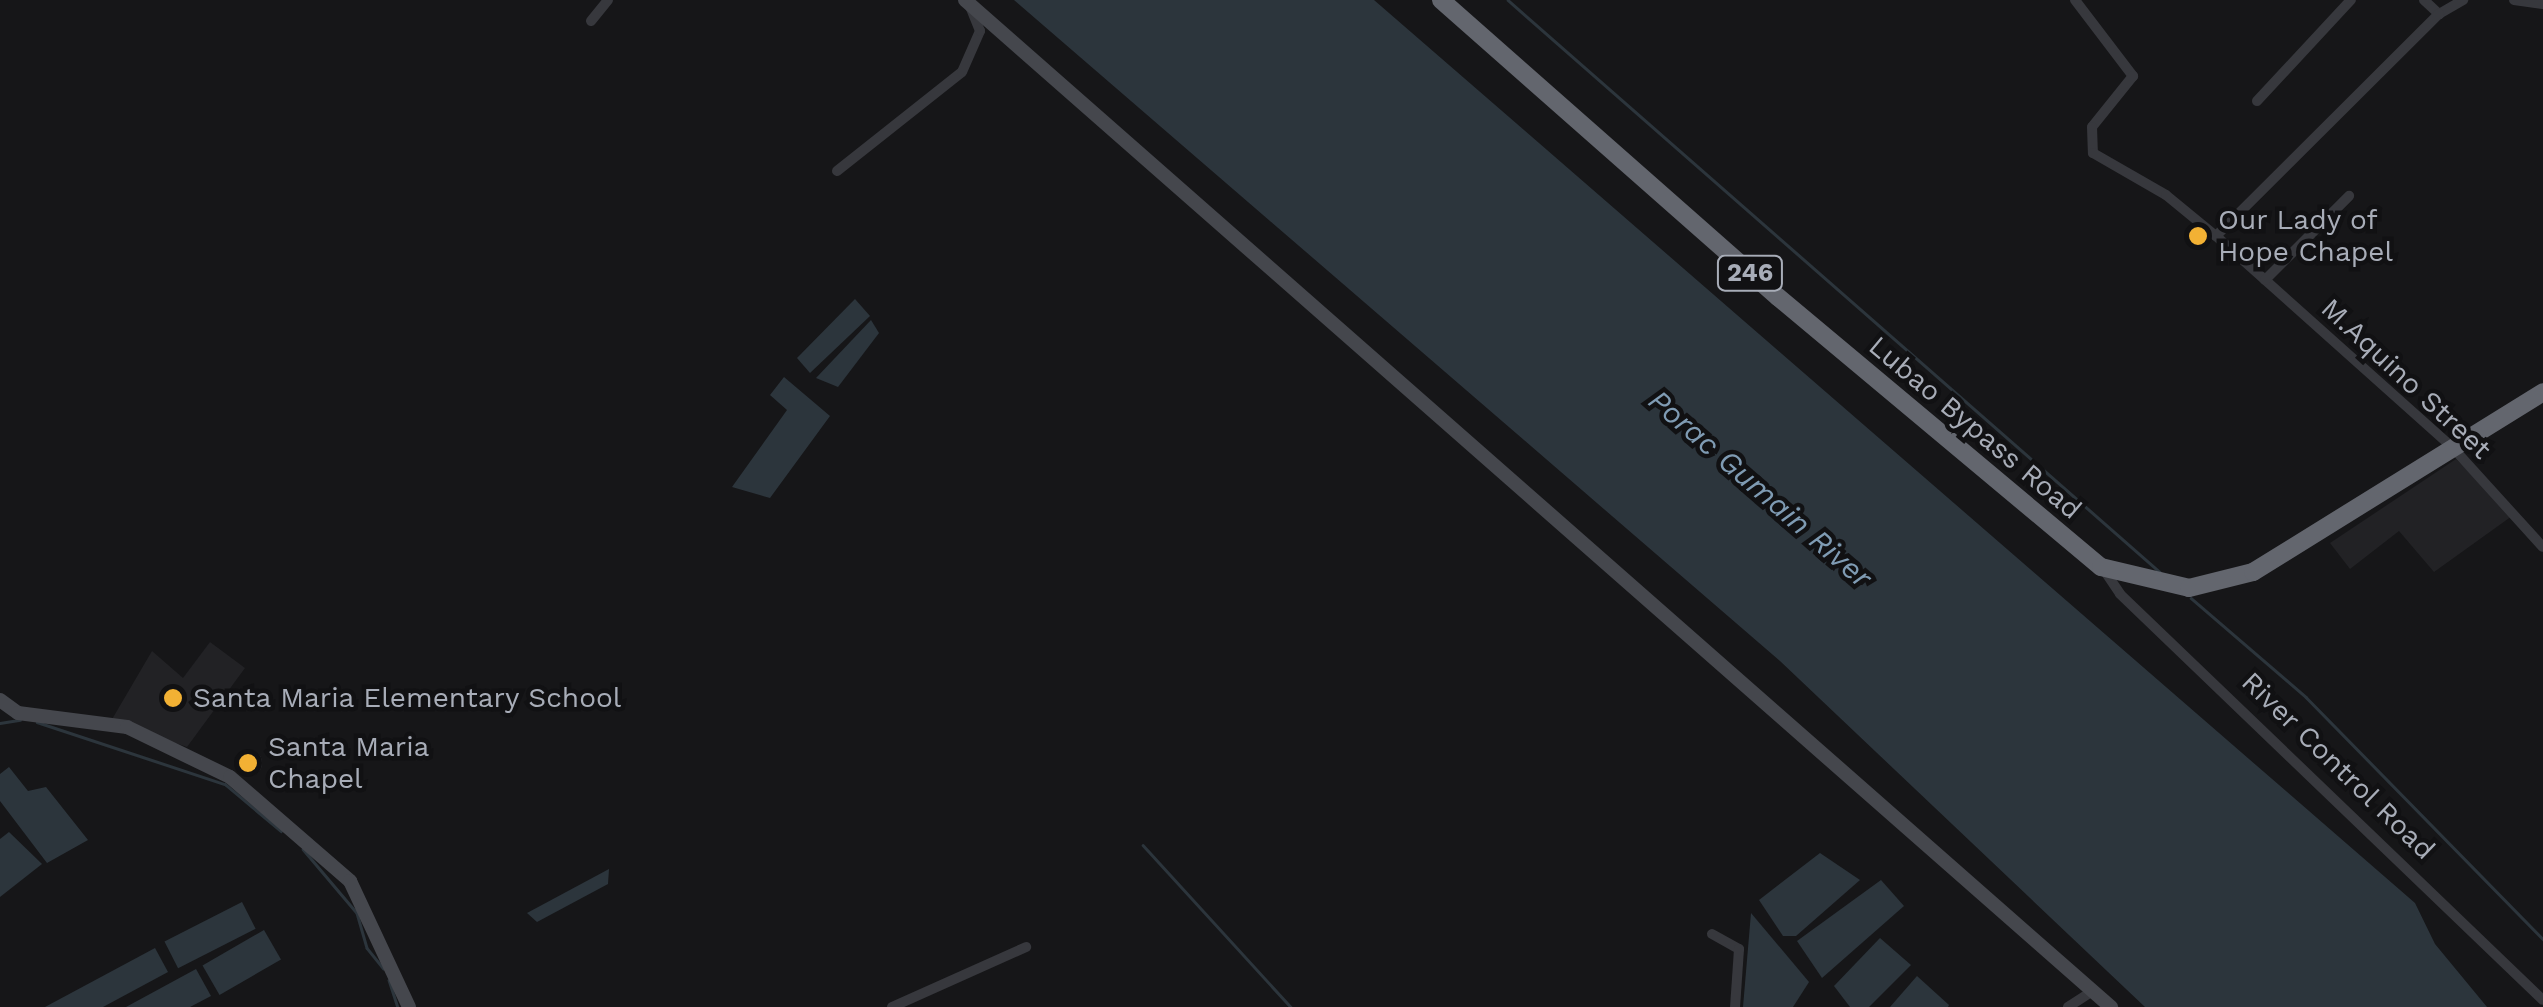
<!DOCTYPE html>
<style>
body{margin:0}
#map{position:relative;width:2543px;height:1007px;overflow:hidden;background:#161618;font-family:"Work Sans",sans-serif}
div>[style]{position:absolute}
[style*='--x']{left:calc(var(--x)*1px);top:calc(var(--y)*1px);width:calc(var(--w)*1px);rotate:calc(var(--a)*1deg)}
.built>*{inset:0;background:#222225}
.water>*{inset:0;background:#2c353c;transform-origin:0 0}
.stream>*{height:2.5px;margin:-1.25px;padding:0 1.25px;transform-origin:1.25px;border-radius:1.25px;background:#2c353c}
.building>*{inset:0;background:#404145}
.round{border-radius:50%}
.street>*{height:10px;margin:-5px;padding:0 5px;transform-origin:5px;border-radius:5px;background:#37383d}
.secondary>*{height:14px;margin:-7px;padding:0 7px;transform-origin:7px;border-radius:7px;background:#45474d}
.highway>*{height:18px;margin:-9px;padding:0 9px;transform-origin:9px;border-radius:9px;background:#63666e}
.dots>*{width:28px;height:28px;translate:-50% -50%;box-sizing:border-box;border:5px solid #111113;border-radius:50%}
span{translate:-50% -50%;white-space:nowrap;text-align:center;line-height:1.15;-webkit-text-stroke:9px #111113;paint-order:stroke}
.shield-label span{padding:2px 8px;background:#111113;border:2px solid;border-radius:8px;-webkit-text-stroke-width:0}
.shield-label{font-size:25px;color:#a8adb8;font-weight:700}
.poi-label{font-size:28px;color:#a8adb8}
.left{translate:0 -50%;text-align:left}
.street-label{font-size:28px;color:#a8adb8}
.water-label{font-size:30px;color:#7f9bb3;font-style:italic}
</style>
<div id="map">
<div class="built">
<div style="clip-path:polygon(2456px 459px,2512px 516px,2434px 572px,2399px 531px,2350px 569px,2330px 543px)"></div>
<div style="clip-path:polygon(210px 642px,245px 668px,187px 747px,111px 721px,152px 651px,183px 678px)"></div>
</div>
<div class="water">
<div style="clip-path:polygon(1014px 0,1374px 0,2415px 903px,2435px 944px,2487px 1007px,2145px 1007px,1780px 661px)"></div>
<div style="clip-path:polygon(855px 299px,870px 316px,810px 373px,797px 358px)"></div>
<div style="clip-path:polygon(871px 320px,879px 333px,838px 387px,816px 378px)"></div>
<div style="clip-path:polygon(784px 377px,830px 416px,770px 498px,732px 487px,787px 410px,770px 395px)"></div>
<div style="clip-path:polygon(9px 767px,28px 791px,46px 787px,88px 840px,47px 863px,0 801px,0 774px)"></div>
<div style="clip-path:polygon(9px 832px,42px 864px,0 897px,0 839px)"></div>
<div style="clip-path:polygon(1820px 853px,1860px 880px,1796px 936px,1783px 936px,1759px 900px)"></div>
<div style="clip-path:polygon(609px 869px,608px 884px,537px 922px,527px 913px)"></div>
<div style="clip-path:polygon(1881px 880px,1904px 906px,1822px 978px,1797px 941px)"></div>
<div style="left:242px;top:902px;width:30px;height:87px;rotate:63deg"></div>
<div style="clip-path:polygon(1751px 913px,1809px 982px,1793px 1007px,1743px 1007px)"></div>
<div style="left:264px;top:930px;width:34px;height:71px;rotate:60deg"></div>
<div style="clip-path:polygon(1880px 938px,1911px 965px,1869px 1007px,1850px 1007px,1834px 986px)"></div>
<div style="clip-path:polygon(155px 948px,168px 972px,103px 1007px,45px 1007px)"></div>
<div style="clip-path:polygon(196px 969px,211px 996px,190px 1007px,126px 1007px)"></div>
<div style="clip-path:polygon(1917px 976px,1949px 1005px,1948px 1007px,1890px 1007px)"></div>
</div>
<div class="stream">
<div style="--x:1508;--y:0;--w:867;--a:41.26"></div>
<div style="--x:2191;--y:598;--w:152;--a:40.7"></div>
<div style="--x:2306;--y:697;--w:339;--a:45.6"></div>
<div style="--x:37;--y:722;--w:198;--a:18.3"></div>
<div style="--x:225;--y:784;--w:73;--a:40"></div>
<div style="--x:0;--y:723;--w:20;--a:-9"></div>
<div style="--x:1143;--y:845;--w:219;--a:47.6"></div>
<div style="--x:303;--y:849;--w:84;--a:49.8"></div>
<div style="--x:357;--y:913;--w:36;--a:74"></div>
<div style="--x:367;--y:948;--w:26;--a:51"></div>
<div style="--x:389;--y:980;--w:28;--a:72"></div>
</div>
<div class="building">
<div class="round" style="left:236px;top:750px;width:26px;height:26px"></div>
</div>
<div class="street">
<div style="--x:2075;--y:0;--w:96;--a:52.7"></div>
<div style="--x:2133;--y:76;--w:65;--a:128.8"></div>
<div style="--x:2092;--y:127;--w:26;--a:88"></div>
<div style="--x:2093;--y:153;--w:84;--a:29.9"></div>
<div style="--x:2166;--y:195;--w:65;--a:39.4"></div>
<div style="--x:2216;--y:236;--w:319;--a:41.8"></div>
<div style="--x:2454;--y:449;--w:132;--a:47.8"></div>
<div style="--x:2424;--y:0;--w:21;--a:43"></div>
<div style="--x:2439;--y:14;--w:28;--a:-30"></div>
<div style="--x:2514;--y:0;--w:29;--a:8"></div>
<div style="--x:591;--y:21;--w:27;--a:-51"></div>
<div style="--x:2257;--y:101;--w:138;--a:-47.1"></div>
<div style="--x:837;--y:171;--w:159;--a:-38.4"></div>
<div style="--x:962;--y:72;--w:45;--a:-66.3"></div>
<div style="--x:980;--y:31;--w:24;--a:-112"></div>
<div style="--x:2216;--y:236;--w:315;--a:-44.9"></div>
<div style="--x:2265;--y:280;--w:119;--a:-45"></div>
<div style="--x:2102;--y:567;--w:32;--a:56"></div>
<div style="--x:2120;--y:594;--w:586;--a:43.83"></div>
<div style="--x:1712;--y:934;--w:31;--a:29"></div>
<div style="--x:1739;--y:949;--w:58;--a:93.9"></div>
<div style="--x:892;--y:1007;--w:147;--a:-24.1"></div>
<div style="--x:2068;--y:1007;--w:31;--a:-33"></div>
</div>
<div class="secondary">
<div style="--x:965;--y:0;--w:1526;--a:41.31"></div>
<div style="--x:0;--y:700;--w:22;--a:36"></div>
<div style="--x:18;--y:713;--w:110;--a:7.3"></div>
<div style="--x:127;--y:727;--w:114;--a:25.9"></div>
<div style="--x:230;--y:777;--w:159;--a:40.9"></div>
<div style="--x:350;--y:881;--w:139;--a:64.9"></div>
</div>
<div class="highway">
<div style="--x:1441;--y:0;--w:449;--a:41.4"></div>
<div style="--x:1778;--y:297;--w:421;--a:39.9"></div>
<div style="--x:2101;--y:567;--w:90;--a:13.4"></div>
<div style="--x:2189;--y:588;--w:66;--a:-14"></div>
<div style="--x:2253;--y:572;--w:341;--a:-31.8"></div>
</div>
<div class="dots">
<div style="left:2198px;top:236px;background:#f2b134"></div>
<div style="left:173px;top:698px;background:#f2b134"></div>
<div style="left:248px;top:763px;background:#f2b134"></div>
</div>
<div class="shield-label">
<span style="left:1750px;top:273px">246</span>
</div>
<div class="poi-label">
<span class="left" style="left:2218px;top:236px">Our Lady of<br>Hope Chapel</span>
<span class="left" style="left:193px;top:698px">Santa Maria Elementary School</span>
<span class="left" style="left:268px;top:763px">Santa Maria<br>Chapel</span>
</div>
<div class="street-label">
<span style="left:2406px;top:379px;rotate:43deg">M.Aquino Street</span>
<span style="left:1975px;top:428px;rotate:40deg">Lubao Bypass Road</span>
<span style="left:2338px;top:766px;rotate:44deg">River Control Road</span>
</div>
<div class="water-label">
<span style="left:1760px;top:489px;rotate:41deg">Porac Gumain River</span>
</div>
</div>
